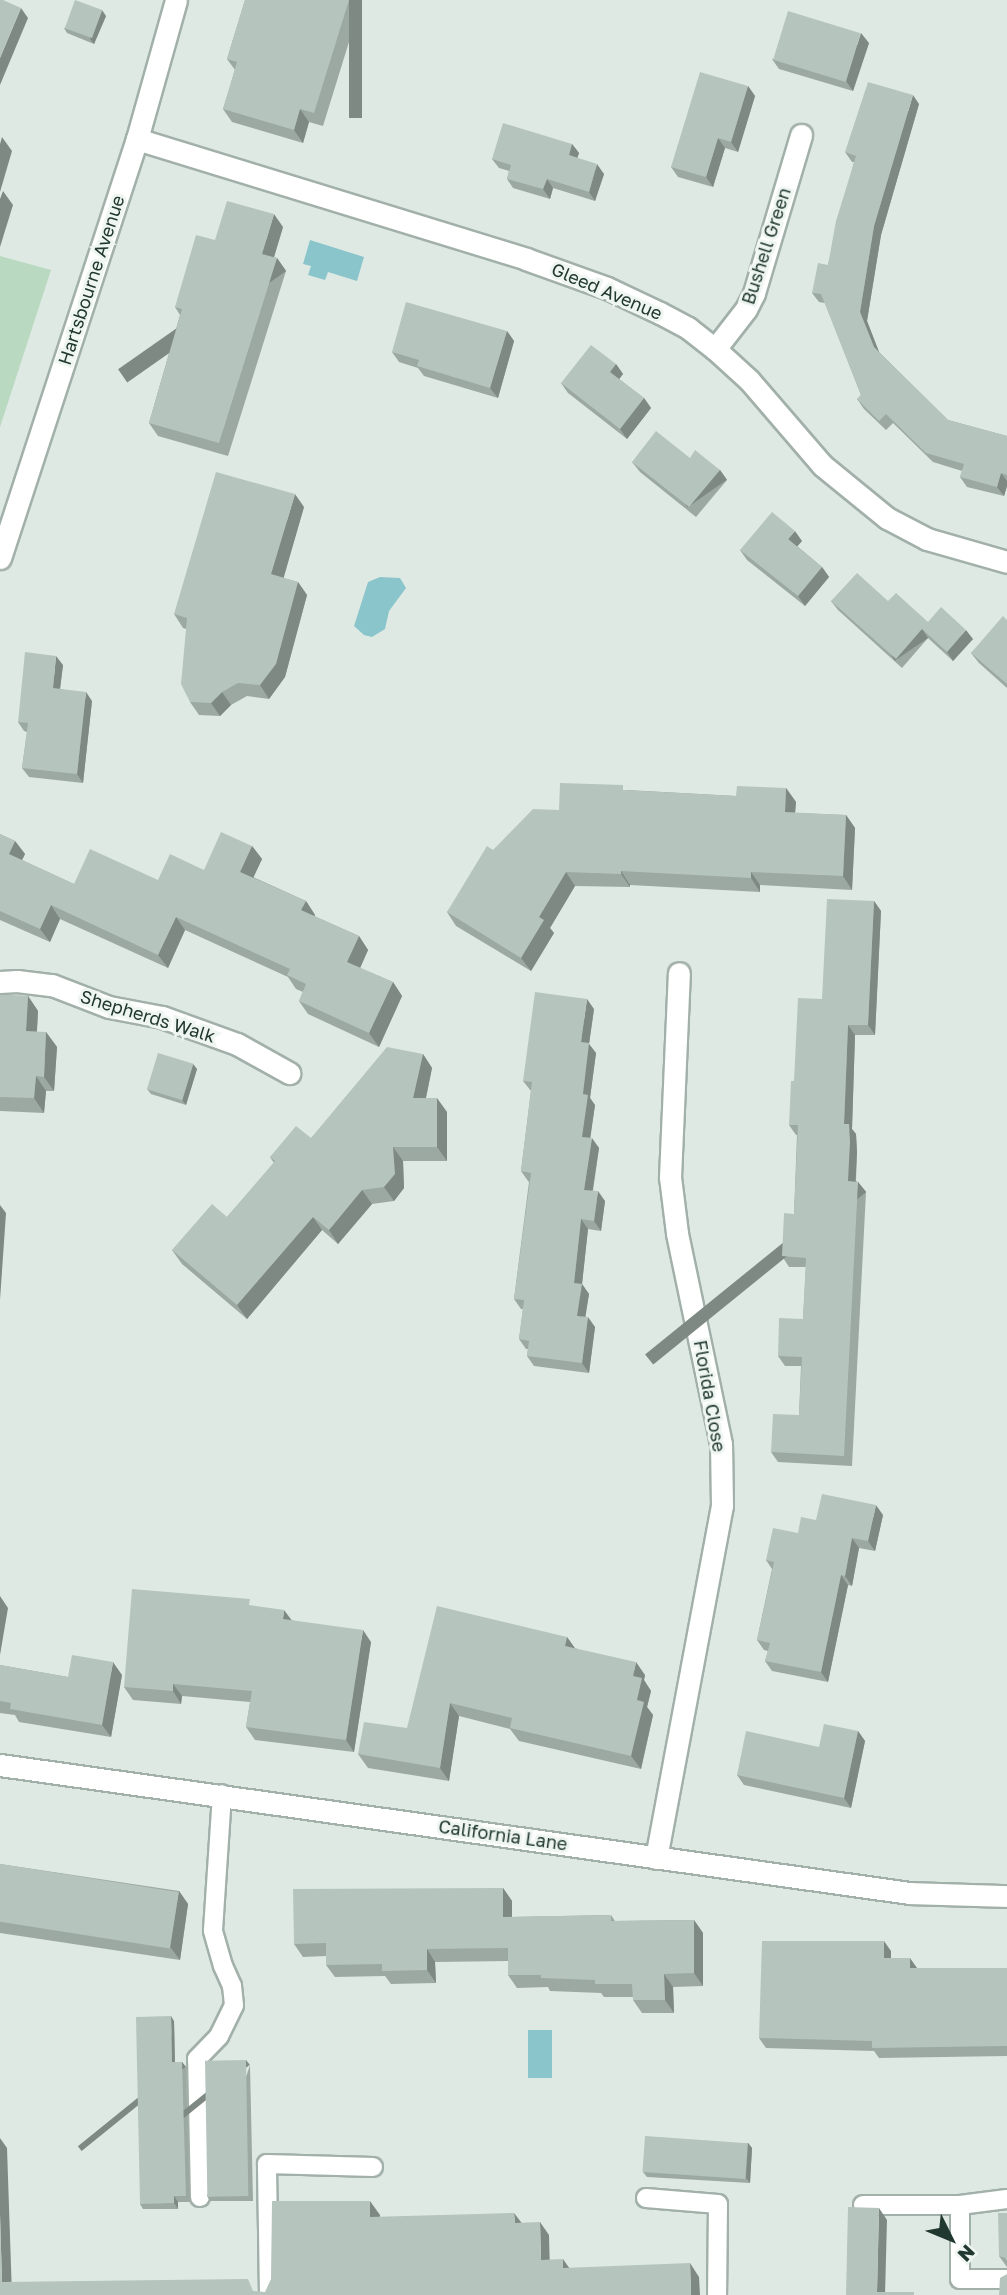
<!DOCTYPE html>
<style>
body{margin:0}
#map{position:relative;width:1007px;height:2295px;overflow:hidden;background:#dfe9e4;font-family:"Golos Text",sans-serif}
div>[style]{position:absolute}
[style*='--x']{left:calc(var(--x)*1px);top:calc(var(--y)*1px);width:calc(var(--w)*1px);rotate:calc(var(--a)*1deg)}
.green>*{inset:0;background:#b9d9c0}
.water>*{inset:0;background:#8ac5cb;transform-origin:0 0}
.roads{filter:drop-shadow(2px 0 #a2b0aa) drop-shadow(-2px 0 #a2b0aa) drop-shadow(0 2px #a2b0aa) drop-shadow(0 -2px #a2b0aa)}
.lane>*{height:18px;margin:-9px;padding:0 9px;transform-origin:9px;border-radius:9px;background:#fff}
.street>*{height:21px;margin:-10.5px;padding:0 10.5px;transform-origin:10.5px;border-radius:10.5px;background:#fff}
.wall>*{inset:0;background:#9ca9a3}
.shaded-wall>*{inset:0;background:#7f8984;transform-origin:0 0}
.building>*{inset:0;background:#b5c4bd;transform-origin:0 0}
span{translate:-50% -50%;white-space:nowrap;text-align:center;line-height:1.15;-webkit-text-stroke:6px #eff6f2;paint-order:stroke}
.street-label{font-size:18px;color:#213830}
.north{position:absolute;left:916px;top:2204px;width:70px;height:70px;-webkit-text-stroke:5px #eff6f2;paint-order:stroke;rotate:133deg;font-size:19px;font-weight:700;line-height:28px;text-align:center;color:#213830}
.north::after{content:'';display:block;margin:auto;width:24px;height:32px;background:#213830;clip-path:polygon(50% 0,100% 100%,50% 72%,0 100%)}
</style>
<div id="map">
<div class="green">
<div style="clip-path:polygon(0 256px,51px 270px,0 427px)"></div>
</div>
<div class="water">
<div style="clip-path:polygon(310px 240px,364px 257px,357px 281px,328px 272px,325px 280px,308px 275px,311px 266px,303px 264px)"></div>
<div style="clip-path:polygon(380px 577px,400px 578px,406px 588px,389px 611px,385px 629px,372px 637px,364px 635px,354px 626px,368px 582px)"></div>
<div style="left:528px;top:2030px;width:24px;height:48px"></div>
</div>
<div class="roads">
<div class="lane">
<div style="--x:200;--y:2197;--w:138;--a:-91.2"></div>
<div style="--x:197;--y:2059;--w:32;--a:-46"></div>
<div style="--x:219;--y:2036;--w:34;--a:-64"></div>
<div style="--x:234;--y:2005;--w:19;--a:-96"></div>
<div style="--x:232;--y:1986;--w:22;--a:-114"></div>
<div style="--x:223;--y:1966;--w:37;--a:-106"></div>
<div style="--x:213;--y:1930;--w:136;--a:-86.2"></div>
<div style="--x:646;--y:2198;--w:72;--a:4.8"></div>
<div style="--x:718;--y:2204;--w:91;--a:90.6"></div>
<div style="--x:863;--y:2205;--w:97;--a:0"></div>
<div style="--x:960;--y:2205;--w:47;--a:-7.3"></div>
<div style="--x:960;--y:2205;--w:74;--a:90"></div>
<div style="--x:960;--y:2279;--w:47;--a:0"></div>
<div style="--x:269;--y:2295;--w:131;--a:-90.9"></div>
<div style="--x:267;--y:2164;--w:106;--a:1.6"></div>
</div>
<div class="street">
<div style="--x:137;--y:139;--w:407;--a:17.1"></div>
<div style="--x:526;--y:259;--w:86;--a:19.7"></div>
<div style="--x:607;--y:288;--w:59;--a:25.3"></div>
<div style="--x:660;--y:313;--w:32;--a:28"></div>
<div style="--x:688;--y:328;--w:34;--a:38"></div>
<div style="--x:715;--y:349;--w:46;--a:42.4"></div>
<div style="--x:749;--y:380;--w:112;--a:49.3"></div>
<div style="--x:822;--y:465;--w:84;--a:39.2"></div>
<div style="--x:887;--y:518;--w:45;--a:27.7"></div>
<div style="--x:927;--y:539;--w:83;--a:16"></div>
<div style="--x:715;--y:349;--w:51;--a:-52.2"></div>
<div style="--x:746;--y:309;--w:18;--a:-63"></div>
<div style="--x:754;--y:293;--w:165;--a:-73.4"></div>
<div style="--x:0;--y:558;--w:441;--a:-71.9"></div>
<div style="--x:137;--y:139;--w:144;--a:-74.3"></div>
<div style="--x:0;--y:982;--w:17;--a:-3"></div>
<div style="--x:17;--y:981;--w:35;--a:7"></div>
<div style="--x:52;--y:985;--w:61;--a:21.1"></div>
<div style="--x:109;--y:1007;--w:54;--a:10.7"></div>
<div style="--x:162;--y:1017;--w:80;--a:19.8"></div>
<div style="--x:237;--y:1044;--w:60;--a:29.1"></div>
<div style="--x:0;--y:1765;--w:919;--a:8.01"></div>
<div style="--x:910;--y:1893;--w:97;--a:1.8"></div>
<div style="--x:656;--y:1858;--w:358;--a:-79.4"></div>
<div style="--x:722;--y:1506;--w:62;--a:-90.9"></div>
<div style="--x:721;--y:1444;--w:216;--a:-101.8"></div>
<div style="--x:677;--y:1233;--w:56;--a:-97.1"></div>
<div style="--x:670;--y:1177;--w:204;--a:-87.5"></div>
</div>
</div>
<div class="wall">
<div style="clip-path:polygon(245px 0,362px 0,323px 126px,309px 122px,303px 143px,232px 122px,223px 109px,235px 70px,227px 59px)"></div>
<div style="clip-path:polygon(106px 16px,94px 44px,67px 33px,64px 28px)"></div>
<div style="clip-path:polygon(869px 43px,853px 91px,779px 69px,772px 59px)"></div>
<div style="clip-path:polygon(748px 86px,755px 96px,738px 152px,725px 148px,713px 187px,678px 177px,671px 167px)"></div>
<div style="clip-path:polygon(919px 104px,881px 235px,867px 321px,879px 352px,948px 420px,1007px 436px,1007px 486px,1004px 496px,967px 487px,960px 477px,962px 471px,933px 462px,893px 423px,886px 430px,864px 409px,857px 399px,861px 395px,825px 303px,819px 302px,812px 293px,828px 265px,854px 162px,852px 162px,845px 152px)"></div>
<div style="clip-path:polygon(572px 144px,579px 153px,577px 158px,604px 174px,595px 201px,553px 188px,550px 199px,513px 188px,507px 179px,509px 171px,499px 168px,492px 159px)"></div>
<div style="clip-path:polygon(283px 227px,274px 257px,277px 258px,286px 271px,228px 456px,158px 436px,149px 423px,180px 315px,175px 307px)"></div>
<div style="clip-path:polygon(507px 331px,514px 341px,498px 398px,424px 376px,418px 368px,399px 362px,392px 352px)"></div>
<div style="clip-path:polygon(616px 364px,623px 374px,619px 379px,644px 398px,651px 408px,627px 439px,568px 393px,561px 383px)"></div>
<div style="clip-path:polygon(690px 458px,720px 470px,727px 480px,696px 517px,640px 472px,632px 462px)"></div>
<div style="clip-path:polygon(304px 507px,283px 578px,298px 582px,307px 595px,285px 677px,269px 699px,247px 696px,231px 705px,220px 716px,199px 715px,190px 702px,186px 629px,183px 628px,174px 614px)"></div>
<div style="clip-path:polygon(802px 541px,797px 546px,822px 567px,829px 577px,805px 606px,747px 560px,740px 550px)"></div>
<div style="clip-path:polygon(831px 601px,888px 601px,928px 622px,973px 639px,953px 661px,928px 638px,902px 668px,838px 610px)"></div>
<div style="clip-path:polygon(1007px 620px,1007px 688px,979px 663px,971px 653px)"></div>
<div style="clip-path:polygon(63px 665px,60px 689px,92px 701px,83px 783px,29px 777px,22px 768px,27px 732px,24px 731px,18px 722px)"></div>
<div style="clip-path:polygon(786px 788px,796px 802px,795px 813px,846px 815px,855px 828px,852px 890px,760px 885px,760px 892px,630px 885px,630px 887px,575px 886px,550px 928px,554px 933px,531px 971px,456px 926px,447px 912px,493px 850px,559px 810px,627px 790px,736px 796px)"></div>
<div style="clip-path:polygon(0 834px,15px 841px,25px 854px,22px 860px,74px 884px,158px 880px,204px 870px,252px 846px,262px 859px,253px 877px,306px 901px,315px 915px,314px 916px,359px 936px,368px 950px,360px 968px,393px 982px,402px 996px,379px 1047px,308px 1014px,299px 1001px,303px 992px,296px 989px,288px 977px,185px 930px,168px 968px,60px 919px,50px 942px,0 920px)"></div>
<div style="clip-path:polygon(874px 901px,881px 911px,875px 1035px,855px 1035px,852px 1129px,856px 1134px,857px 1152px,856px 1181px,858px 1182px,866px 1192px,852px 1466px,778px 1462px,771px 1452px,799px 1415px,801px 1366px,785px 1366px,778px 1356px,803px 1319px,806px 1267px,789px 1267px,782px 1256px,794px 1214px,797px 1135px,796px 1135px,789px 1125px,822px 999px)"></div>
<div style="clip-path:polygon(0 995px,28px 996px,38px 1011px,37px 1032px,46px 1032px,57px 1047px,54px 1091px,46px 1091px,44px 1113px,0 1111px)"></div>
<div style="clip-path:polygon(594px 1009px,589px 1044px,596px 1053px,590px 1098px,595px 1105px,590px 1138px,599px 1148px,593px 1191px,605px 1201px,601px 1231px,588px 1229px,582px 1284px,589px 1294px,585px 1316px,595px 1327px,589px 1373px,534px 1366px,527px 1356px,528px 1349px,526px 1349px,519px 1339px,523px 1309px,521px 1309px,514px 1299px,529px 1182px,528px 1181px,521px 1171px,531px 1091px,523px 1081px)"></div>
<div style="clip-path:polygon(423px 1054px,432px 1068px,426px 1098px,447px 1112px,447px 1161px,403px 1161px,404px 1188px,394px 1201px,372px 1204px,338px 1244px,322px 1230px,247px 1319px,182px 1264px,172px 1250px,227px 1217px,274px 1163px,270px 1157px,311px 1138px)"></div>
<div style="clip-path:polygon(193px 1064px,197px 1069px,186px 1105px,151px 1094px,147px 1089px)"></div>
<div style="clip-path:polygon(883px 1515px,875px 1551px,859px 1548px,852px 1586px,848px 1585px,828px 1682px,772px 1671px,765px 1661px,768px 1651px,764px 1650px,757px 1640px,772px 1569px,766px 1560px,798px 1533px)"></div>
<div style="clip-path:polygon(255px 1606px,291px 1620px,371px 1642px,354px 1752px,255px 1740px,246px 1727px,250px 1702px,182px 1696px,181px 1704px,133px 1700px,124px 1687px)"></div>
<div style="clip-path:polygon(567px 1637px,575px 1648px,645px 1675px,644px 1680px,651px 1691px,647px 1707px,653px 1715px,641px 1769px,519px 1741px,510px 1729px,459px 1716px,449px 1781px,368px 1768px,358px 1754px,407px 1728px)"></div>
<div style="clip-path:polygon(0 1665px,68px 1677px,122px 1675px,111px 1737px,19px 1722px,15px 1715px,0 1713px)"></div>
<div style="clip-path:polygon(858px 1731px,865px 1741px,851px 1808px,744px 1785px,737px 1775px,819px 1747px)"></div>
<div style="clip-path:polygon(0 1864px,179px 1891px,188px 1904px,180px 1960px,0 1933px)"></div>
<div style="clip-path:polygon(503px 1888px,512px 1901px,512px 1917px,611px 1915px,615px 1921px,694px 1920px,703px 1933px,703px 1986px,673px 1987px,674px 2013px,642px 2013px,633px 2000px,633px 1997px,604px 1997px,601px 1993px,550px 1991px,548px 1987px,517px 1988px,508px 1975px,508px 1961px,435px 1962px,436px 1983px,391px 1984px,385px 1976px,335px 1977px,326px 1965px,326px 1956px,303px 1957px,294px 1944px)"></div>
<div style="clip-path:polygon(891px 1951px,891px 1958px,917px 1968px,1007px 1968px,1007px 2056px,879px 2058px,874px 2051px,766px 2048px,759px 2038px)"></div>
<div style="clip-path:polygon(174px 2021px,175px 2062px,182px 2062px,186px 2067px,190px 2202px,178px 2202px,178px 2209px,143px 2209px,140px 2204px)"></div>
<div style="clip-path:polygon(250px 2065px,253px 2201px,210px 2201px,207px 2196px)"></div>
<div style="clip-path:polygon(748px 2143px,752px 2148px,750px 2183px,647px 2177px,643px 2172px)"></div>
<div style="clip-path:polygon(1007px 2213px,1007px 2267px,999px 2256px)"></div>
</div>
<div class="shaded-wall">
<div style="left:349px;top:0;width:13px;height:118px"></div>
<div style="clip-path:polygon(21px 8px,28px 18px,0 85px,0 58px)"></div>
<div style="clip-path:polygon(102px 10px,106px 16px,94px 44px,90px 39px)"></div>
<div style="clip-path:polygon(861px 33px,869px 43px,853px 91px,846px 81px)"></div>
<div style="clip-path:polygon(748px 86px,755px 96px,738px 152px,731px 142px)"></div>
<div style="clip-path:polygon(913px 95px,919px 104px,881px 235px,867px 321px,881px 357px,874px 347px,860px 312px,874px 226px)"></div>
<div style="clip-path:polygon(300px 109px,309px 122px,303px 143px,294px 130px)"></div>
<div style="clip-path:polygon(2px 137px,12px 151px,0 192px,0 144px)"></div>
<div style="clip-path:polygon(718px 138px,725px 148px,713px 187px,706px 177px)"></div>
<div style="clip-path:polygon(572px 144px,579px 153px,575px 165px,569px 155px)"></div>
<div style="clip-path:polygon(597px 164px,604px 174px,595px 201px,589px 192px)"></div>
<div style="clip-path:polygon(547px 179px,553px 188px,550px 199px,543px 189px)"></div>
<div style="clip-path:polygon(3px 191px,13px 205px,0 247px,0 199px)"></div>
<div style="clip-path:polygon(274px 214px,283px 227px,271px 267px,262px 254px)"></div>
<div style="left:277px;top:258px;width:16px;height:194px;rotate:55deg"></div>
<div style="clip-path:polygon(507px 331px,514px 341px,498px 398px,490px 388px)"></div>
<div style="clip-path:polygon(616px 364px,623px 374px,617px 382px,610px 372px)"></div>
<div style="clip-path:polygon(644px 398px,651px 408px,627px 439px,620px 429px)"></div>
<div style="left:720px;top:470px;width:12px;height:48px;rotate:55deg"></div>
<div style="clip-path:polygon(1001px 473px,1007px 481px,1007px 486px,1004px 496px,997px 487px)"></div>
<div style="clip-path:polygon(295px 494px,304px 507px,281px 587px,271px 574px)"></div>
<div style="clip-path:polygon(795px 531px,802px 541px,795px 549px,788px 539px)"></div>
<div style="clip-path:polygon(822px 567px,829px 577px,805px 606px,798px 596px)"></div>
<div style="clip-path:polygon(298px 582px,307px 595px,285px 677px,269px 699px,260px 685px)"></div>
<div style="left:922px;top:629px;width:11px;height:40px;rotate:56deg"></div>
<div style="clip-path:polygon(966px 630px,973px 639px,953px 661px,947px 652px)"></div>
<div style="clip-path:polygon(56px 656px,63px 665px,59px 697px,53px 688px)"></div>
<div style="clip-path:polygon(86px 692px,92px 701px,83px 783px,77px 774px)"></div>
<div style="clip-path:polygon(222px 692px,231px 705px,220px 716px,211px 703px)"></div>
<div style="clip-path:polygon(786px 788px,796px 802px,794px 826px,785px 812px)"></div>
<div style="clip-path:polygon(846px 815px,855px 828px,852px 890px,843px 876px)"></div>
<div style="clip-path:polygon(15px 841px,25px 854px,18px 868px,9px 854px)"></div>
<div style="clip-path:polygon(252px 846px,262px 859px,250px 885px,240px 872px)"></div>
<div style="clip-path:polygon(621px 871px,630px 885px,630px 887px,621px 874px)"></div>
<div style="clip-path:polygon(566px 872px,575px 886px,550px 928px,554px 933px,531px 971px,521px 958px,539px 917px)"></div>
<div style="clip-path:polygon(751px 872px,760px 885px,760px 892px,751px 878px)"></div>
<div style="clip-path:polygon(306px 901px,315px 915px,311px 924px,301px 910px)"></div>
<div style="clip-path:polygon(874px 901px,881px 911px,875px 1035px,868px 1025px)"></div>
<div style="clip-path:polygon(51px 905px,60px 919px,50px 942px,40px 929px)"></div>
<div style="clip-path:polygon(176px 917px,185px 930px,168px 968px,158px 955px)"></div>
<div style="clip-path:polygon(359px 936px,368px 950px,357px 975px,347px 962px)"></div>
<div style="clip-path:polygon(393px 982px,402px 996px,379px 1047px,369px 1033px)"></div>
<div style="clip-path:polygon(28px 996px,38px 1011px,36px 1046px,26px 1031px)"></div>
<div style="clip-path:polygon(587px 999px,594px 1009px,589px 1044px,596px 1053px,590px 1098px,595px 1105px,589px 1147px,582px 1137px,583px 1094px,581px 1042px)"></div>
<div style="clip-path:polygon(848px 1025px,855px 1035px,852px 1129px,856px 1134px,857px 1152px,855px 1191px,848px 1181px,844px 1124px)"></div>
<div style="clip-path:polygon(46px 1032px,57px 1047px,54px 1091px,44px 1077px)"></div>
<div style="clip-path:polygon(423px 1054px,432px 1068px,423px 1112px,413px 1098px)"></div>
<div style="clip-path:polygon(193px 1064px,197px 1069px,186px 1105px,182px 1100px)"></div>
<div style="clip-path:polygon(36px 1076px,46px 1091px,44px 1113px,34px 1098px)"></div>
<div style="clip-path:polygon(437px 1098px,447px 1112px,447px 1161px,437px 1147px)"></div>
<div style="clip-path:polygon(592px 1138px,599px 1148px,591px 1200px,584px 1190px)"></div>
<div style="clip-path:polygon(393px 1147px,403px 1161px,404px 1188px,394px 1201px,384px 1187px)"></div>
<div style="left:858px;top:1182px;width:13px;height:274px;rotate:51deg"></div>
<div style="clip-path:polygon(362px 1190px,372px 1204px,338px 1244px,329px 1230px)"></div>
<div style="clip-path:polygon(598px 1191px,605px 1201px,601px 1231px,594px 1221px)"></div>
<div style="clip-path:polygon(0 1205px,6px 1213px,0 1300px)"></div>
<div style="clip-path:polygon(313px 1217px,322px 1230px,247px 1319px,237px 1305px)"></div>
<div style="clip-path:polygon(581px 1219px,588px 1229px,582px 1284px,589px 1294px,584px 1326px,577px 1316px,574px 1283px)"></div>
<div style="clip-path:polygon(588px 1317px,595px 1327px,589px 1373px,582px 1363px)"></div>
<div style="clip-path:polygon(876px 1505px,883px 1515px,875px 1551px,868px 1541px)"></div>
<div style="clip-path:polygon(852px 1538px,859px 1548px,852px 1586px,845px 1576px)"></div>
<div style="clip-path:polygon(841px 1575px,848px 1585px,828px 1682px,821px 1672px)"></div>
<div style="clip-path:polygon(0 1596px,8px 1608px,0 1655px)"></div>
<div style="clip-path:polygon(284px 1610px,293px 1622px,283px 1619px)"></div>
<div style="clip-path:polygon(363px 1630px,371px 1642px,354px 1752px,346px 1740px)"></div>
<div style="clip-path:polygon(567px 1637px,576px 1650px,565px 1646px)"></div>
<div style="clip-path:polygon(113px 1662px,122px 1675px,111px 1737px,102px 1725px)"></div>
<div style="clip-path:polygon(636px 1662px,645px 1675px,644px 1680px,651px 1691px,647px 1707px,653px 1715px,641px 1769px,631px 1756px,637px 1700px,633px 1676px)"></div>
<div style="clip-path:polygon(173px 1684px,182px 1696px,181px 1704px,173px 1691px)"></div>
<div style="clip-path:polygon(450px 1703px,459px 1716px,449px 1781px,440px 1768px)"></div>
<div style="clip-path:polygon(858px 1731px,865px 1741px,851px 1808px,844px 1798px)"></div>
<div style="clip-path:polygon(503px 1888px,512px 1901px,512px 1930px,503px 1917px)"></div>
<div style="clip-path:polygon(179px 1891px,188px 1904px,180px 1960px,170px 1947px)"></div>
<div style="clip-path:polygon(694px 1920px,703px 1933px,703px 1986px,694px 1973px)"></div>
<div style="clip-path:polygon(884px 1941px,891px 1951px,891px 1968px,884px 1958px)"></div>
<div style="clip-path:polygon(427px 1949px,435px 1962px,436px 1983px,427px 1970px)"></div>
<div style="clip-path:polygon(910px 1958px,917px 1968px,910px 1968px)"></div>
<div style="clip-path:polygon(664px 1974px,673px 1987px,674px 2013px,665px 2000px)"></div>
<div style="clip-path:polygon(171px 2016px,174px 2021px,175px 2067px,172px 2062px)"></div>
<div style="left:246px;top:2060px;width:6px;height:136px;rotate:51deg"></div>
<div style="left:182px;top:2062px;width:6px;height:134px;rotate:51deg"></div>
<div style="clip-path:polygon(0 2138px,7px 2148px,12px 2295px,2px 2282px,0 2214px)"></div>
<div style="clip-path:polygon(748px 2143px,752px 2148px,750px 2183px,746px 2178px)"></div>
<div style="clip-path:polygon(174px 2196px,178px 2202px,178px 2209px,174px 2203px)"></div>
<div style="clip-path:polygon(370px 2201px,380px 2215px,379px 2230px,370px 2217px)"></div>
<div style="clip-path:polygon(879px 2208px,887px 2220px,885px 2295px,877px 2292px)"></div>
<div style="clip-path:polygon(514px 2213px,524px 2226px,515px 2223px)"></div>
<div style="clip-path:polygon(540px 2222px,549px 2235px,550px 2273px,541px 2260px)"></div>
<div style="clip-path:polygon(563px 2259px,572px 2272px,563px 2268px)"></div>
<div style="clip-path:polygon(690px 2263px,699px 2277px,700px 2295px,691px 2295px)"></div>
</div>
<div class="building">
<div style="clip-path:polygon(0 0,3px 0,21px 8px,0 58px)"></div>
<div style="left:75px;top:0;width:29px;height:30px;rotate:20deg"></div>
<div style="clip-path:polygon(245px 0,349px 0,314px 113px,300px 109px,294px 130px,223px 109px,237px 62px,227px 59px)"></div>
<div style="left:788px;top:11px;width:76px;height:51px;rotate:17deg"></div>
<div style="clip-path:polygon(700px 72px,748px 86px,731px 142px,718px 138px,706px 177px,671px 167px)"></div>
<div style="clip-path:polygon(868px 82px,913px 95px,874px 226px,860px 312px,874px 347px,948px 420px,1007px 436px,1007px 475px,1001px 473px,997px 487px,960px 477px,964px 464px,926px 453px,886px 414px,879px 421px,857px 399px,861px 395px,821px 294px,812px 293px,818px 263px,828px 265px,836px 221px,856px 156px,845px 152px)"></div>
<div style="clip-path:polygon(503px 123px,572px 144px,569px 155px,597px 164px,589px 192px,547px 179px,543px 189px,507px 179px,511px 165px,492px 159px)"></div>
<div style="clip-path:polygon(227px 201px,274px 214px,262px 254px,277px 258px,219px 443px,149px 423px,182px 309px,175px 307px,196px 235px,215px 240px)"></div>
<div style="clip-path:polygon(406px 302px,507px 331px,490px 388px,417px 366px,419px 360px,392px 352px)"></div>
<div style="clip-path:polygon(591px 345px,616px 364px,610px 372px,644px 398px,620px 429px,561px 383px)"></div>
<div style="clip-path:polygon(656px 431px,690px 458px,695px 450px,720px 470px,689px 507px,632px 462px)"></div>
<div style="clip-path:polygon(216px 472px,295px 494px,271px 574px,298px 582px,276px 664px,260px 685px,238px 683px,222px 692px,211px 703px,190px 702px,181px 684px,187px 618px,174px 614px)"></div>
<div style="clip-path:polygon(772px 512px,795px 531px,788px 539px,822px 567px,798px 596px,740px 550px)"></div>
<div style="clip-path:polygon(857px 573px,888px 601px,896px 593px,928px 622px,941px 607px,966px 630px,947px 652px,922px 629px,896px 659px,831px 601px)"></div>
<div style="clip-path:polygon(1003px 616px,1007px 620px,1007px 684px,971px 653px)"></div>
<div style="clip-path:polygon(25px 652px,56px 656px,53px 688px,86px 692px,77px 774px,22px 768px,28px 723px,18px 722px)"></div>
<div style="clip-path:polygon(560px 783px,623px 785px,623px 790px,736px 796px,737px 786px,786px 788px,785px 812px,846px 815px,843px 876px,751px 872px,751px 878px,621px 871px,621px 874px,566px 872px,539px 917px,544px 920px,521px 958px,447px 912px,487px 846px,493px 850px,533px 809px,559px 810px)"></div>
<div style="clip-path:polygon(221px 832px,252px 846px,240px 872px,306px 901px,301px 910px,359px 936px,347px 962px,393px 982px,369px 1033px,299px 1001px,306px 984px,287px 975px,290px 969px,176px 917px,158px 955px,51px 905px,40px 929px,0 911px,0 834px,15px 841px,9px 854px,74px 884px,90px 849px,158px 880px,170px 854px,204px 870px)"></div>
<div style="clip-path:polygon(827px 899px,874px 901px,868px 1025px,848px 1025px,844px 1124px,849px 1124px,850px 1142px,848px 1181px,858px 1182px,844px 1456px,771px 1452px,773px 1414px,799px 1415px,802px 1357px,778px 1356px,779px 1318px,803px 1319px,806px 1258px,782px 1256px,784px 1213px,794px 1214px,798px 1125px,789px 1125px,791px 1081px,794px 1081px,798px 998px,822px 999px)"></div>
<div style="clip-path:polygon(535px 992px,587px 999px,581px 1042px,589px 1043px,583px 1094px,588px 1095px,582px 1137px,592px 1138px,584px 1190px,598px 1191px,594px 1221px,581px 1219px,574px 1283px,582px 1284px,577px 1316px,588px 1317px,582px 1363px,527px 1356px,529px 1341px,519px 1339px,524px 1300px,514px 1299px,531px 1173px,521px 1171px,532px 1082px,523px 1081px)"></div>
<div style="clip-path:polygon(0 995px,28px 996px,26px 1031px,46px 1032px,44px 1077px,36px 1076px,34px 1098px,0 1097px)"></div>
<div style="clip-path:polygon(387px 1047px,423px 1054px,413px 1098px,437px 1098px,437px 1147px,393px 1147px,395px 1174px,384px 1187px,362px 1190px,329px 1230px,313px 1217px,237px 1305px,172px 1250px,212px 1204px,227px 1217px,275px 1161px,270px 1157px,296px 1126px,311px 1138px)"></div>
<div style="left:158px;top:1053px;width:37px;height:38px;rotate:17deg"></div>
<div style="clip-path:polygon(822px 1494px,876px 1505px,868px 1541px,852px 1538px,845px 1576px,841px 1575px,821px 1672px,765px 1661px,770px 1643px,757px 1640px,774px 1562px,766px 1560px,773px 1528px,798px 1533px,801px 1517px,816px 1520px)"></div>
<div style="clip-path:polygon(132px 1589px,250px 1599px,249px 1605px,284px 1610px,283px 1619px,363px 1630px,346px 1740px,246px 1727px,252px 1691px,173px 1684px,173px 1691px,124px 1687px)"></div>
<div style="clip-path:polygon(437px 1606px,567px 1637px,565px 1646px,636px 1662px,633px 1676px,642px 1678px,637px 1700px,644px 1702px,631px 1756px,510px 1728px,512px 1718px,450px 1703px,440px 1768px,358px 1754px,364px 1722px,407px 1728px)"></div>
<div style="clip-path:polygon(72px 1655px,113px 1662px,102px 1725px,10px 1709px,11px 1703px,0 1701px,0 1665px,68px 1677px)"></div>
<div style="clip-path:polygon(824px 1724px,858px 1731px,844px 1798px,737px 1775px,746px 1731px,819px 1747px)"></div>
<div style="left:0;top:1864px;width:181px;height:57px;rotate:9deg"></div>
<div style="clip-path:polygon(503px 1888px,503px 1917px,611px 1915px,611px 1921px,694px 1920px,694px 1973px,664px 1974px,665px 2000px,633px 2000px,632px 1984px,595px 1984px,595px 1980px,541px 1978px,541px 1975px,508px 1975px,508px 1948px,427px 1949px,427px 1970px,382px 1971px,382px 1964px,326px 1965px,326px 1943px,294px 1944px,293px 1889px)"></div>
<div style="clip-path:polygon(762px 1941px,884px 1941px,884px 1958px,910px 1958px,910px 1968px,1007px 1968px,1007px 2046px,872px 2048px,872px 2041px,759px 2038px)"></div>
<div style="clip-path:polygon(171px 2016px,172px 2062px,182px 2062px,186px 2196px,174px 2196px,174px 2203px,140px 2204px,136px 2017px)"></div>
<div style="left:246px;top:2060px;width:136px;height:41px;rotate:89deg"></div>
<div style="left:645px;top:2136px;width:103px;height:36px;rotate:4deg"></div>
<div style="clip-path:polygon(272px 2201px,370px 2201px,370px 2217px,514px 2213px,515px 2223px,540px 2222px,541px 2260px,563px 2259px,563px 2268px,690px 2263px,691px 2295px,0 2295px,0 2214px,2px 2282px,248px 2279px,253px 2291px,265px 2292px,271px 2279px)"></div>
<div style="clip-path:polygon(848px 2207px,879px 2208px,877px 2292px,914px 2292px,914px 2295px,820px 2295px,846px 2295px)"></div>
<div style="clip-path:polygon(998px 2213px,1007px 2213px,1007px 2261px,1005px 2258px,999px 2256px)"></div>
<div style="clip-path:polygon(1007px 2274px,1007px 2295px,999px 2295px,1000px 2278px)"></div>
</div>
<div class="street-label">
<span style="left:766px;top:246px;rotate:-72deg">Bushell Green</span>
<span style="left:91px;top:280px;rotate:-72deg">Hartsbourne Avenue</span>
<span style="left:607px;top:291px;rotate:23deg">Gleed Avenue</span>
<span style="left:148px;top:1016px;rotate:17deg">Shepherds Walk</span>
<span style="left:710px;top:1396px;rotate:80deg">Florida Close</span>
<span style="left:503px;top:1835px;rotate:8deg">California Lane</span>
</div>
<div class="north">N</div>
</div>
